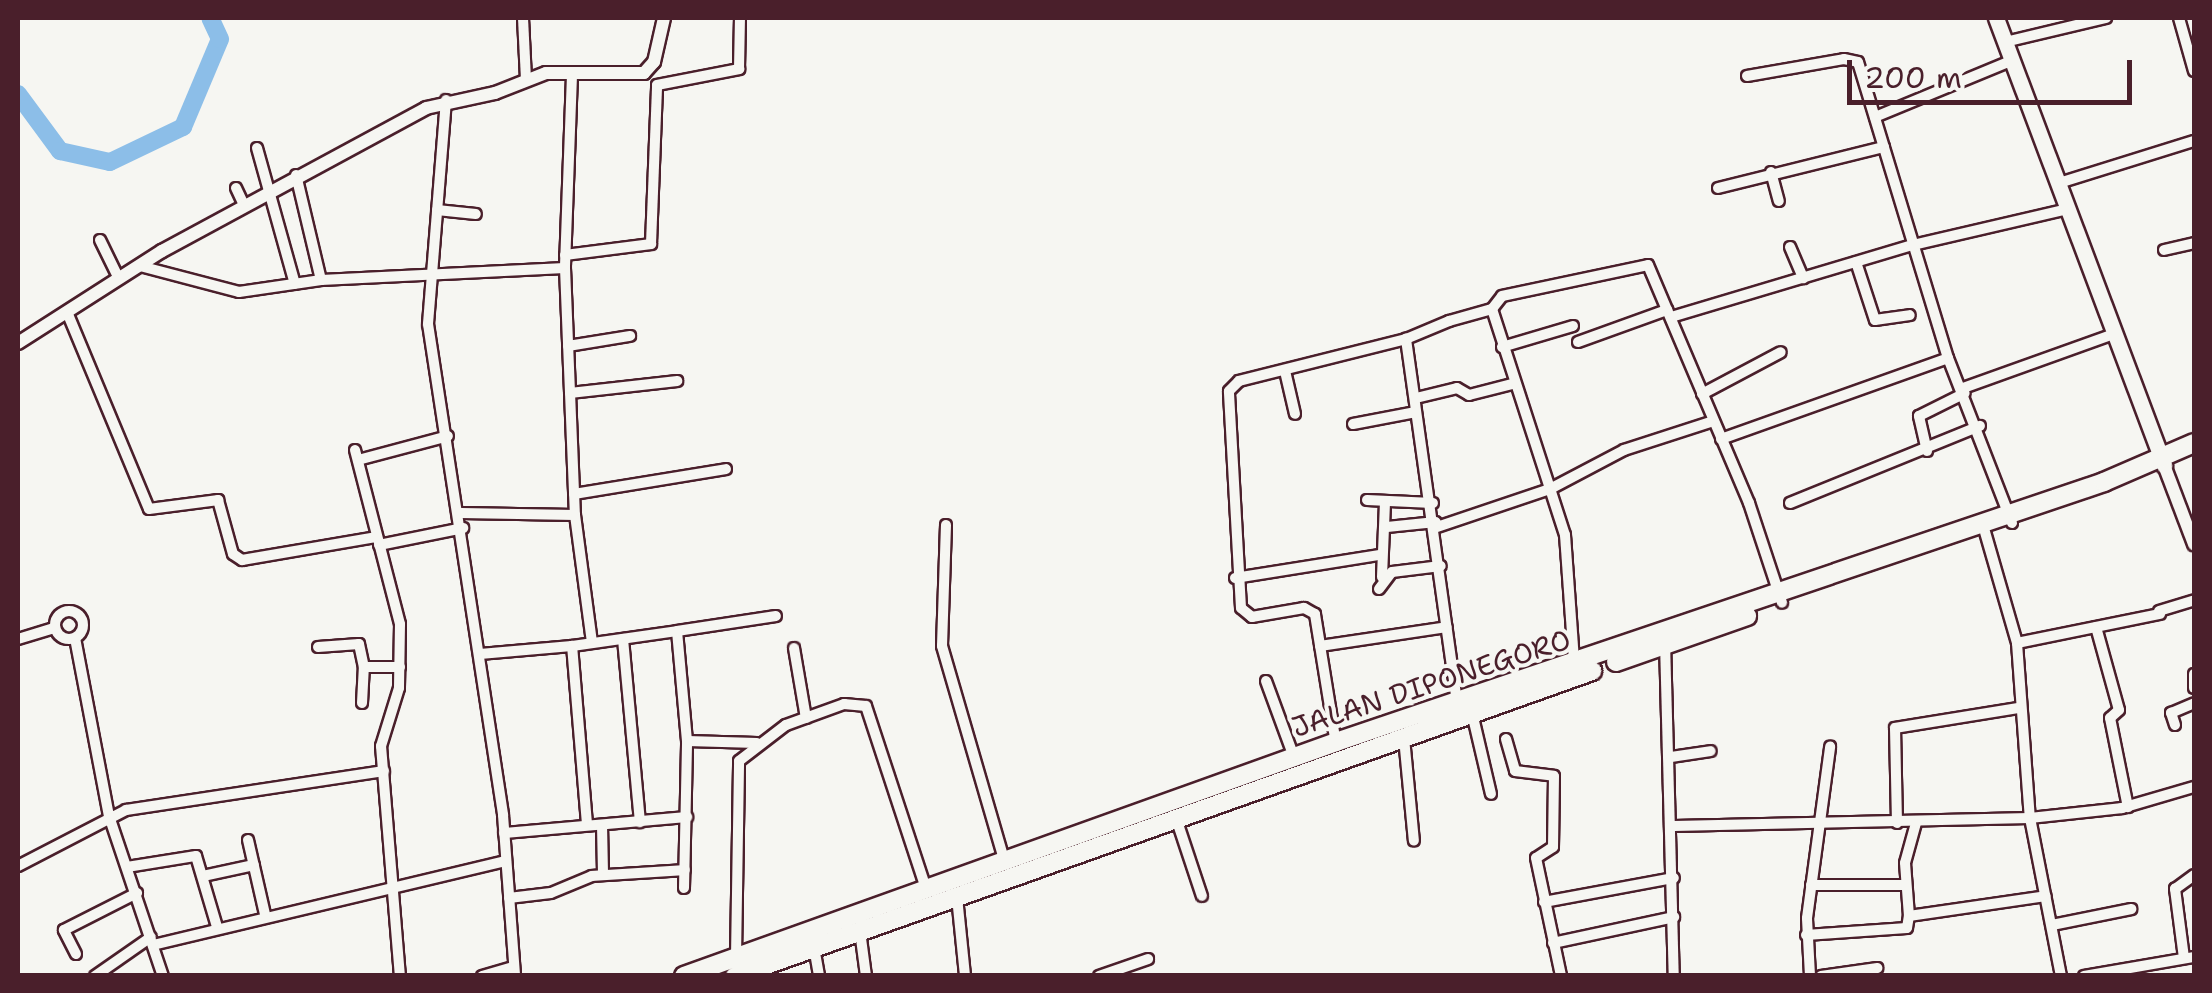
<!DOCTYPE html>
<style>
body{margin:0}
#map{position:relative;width:2212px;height:993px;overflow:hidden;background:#f6f6f2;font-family:"Shantell Sans",sans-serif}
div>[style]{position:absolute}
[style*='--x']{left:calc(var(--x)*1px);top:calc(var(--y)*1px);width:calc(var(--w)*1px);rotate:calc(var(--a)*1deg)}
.river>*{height:18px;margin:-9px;padding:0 9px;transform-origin:9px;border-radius:9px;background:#8cbee8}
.roads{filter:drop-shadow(2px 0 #4a1f2b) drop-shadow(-2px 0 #4a1f2b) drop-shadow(0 2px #4a1f2b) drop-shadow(0 -2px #4a1f2b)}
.minor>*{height:10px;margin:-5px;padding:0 5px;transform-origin:5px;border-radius:5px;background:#f6f6f2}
.minor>.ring{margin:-5px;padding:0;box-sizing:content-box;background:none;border:10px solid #f6f6f2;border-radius:50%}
.tertiary>*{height:12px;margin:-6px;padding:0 6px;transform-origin:6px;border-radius:6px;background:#f6f6f2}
.secondary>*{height:15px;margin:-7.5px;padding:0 7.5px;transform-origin:7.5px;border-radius:7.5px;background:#f6f6f2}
.primary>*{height:18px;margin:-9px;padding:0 9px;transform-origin:9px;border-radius:9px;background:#f6f6f2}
span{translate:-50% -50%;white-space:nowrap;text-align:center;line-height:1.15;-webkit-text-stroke:8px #f6f6f2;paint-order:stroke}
.street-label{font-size:28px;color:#4a1f2b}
.frame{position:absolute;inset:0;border:20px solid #4a1f2b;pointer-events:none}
.scale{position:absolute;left:1847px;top:60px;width:285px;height:45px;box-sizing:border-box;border:5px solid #4a1f2b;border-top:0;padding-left:12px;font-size:30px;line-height:35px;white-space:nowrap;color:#4a1f2b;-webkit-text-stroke:8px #f6f6f2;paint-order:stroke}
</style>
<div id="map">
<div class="river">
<div style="--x:18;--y:94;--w:71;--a:53.6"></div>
<div style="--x:60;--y:151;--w:51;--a:12.4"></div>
<div style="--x:110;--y:162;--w:81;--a:-25.6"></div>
<div style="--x:183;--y:127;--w:95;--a:-67.2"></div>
<div style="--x:220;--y:39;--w:23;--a:-115"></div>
</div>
<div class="roads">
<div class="minor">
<div style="--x:523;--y:18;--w:61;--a:87.2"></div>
<div style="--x:2179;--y:18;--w:55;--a:74.2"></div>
<div style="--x:2005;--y:42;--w:104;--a:-13.4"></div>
<div style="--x:572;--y:75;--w:193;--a:92.1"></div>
<div style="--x:565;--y:268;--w:247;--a:87.7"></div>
<div style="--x:575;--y:515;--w:128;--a:82.4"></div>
<div style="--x:1747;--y:76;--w:98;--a:-9.9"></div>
<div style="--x:1844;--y:59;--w:14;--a:12"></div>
<div style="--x:1858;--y:62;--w:309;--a:73.1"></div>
<div style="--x:1948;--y:358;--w:177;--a:68.8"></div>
<div style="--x:446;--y:100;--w:225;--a:94.6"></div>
<div style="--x:428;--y:324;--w:497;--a:81.3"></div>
<div style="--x:503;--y:815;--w:161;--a:85.7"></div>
<div style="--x:1875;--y:117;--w:149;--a:-22.4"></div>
<div style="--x:257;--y:148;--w:141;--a:74.4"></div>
<div style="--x:1771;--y:172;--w:30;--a:75"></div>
<div style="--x:296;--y:175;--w:108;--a:76.6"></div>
<div style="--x:2059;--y:183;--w:141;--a:-17.3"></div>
<div style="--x:236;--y:188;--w:19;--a:65"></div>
<div style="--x:1718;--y:188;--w:171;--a:-13.9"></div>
<div style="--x:437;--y:210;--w:39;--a:6"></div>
<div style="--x:100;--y:240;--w:43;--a:64"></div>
<div style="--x:1790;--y:247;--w:34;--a:67"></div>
<div style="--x:2164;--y:250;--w:31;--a:-13"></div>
<div style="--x:565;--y:255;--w:87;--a:-7.3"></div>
<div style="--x:651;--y:244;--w:159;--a:-87.8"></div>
<div style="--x:657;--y:85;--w:84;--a:-11"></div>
<div style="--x:739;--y:69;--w:51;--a:-88.9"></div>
<div style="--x:1856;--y:262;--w:61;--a:71.9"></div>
<div style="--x:1875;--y:320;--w:35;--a:-8"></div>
<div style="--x:140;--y:266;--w:102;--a:14.7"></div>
<div style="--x:239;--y:292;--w:83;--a:-8.3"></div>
<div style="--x:321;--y:280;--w:244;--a:-2.8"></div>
<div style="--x:1492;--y:309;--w:16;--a:-52"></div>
<div style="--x:1502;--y:296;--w:149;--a:-12"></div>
<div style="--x:1648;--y:265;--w:259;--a:67"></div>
<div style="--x:1749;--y:503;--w:105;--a:71.7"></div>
<div style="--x:67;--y:312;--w:213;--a:67.4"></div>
<div style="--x:149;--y:509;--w:70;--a:-7.4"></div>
<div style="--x:218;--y:500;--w:56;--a:74.5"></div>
<div style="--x:233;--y:554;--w:11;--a:34"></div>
<div style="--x:242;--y:560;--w:137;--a:-9.7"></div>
<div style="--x:1671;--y:317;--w:252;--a:-16.6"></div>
<div style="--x:1913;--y:245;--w:159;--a:-13.1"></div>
<div style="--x:1578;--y:342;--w:95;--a:-19.8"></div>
<div style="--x:568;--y:346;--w:63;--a:-9.2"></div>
<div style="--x:1502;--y:347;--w:74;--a:-16.5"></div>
<div style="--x:1285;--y:371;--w:44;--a:76.9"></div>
<div style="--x:1963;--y:388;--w:160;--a:-19.7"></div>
<div style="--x:570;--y:393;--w:108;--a:-6.4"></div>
<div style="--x:1702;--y:394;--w:89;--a:-28"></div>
<div style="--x:1416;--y:398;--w:42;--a:-13.7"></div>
<div style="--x:1457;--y:388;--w:14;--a:30"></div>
<div style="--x:1469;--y:395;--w:44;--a:-14.3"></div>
<div style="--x:1353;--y:424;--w:64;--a:-10.8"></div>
<div style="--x:1721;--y:439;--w:241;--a:-19.6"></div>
<div style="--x:355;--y:450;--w:180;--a:75.5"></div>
<div style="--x:400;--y:624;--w:64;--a:90.9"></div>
<div style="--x:399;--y:688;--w:61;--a:107.2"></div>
<div style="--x:381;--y:746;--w:231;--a:85.3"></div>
<div style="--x:1927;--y:451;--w:36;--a:-103"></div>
<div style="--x:1919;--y:416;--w:51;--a:-26.6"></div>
<div style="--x:358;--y:460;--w:93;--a:-14.9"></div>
<div style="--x:574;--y:494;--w:154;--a:-9.3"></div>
<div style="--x:1367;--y:500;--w:66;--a:2.6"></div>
<div style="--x:1790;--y:503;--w:205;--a:-22.1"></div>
<div style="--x:461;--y:513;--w:114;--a:1"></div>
<div style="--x:946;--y:525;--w:121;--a:91.9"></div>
<div style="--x:942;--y:646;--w:222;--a:73.8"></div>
<div style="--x:1387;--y:527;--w:49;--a:-5.8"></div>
<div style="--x:1437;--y:527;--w:119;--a:-18.6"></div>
<div style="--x:1550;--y:489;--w:84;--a:-27.8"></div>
<div style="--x:1624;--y:450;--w:94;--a:-18"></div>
<div style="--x:1985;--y:532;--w:116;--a:73.9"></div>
<div style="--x:2017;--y:643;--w:175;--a:85.8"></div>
<div style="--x:2030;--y:818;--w:161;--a:78.9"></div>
<div style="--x:379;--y:545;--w:86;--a:-11.4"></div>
<div style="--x:1382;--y:577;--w:75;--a:-87.7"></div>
<div style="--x:1235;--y:578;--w:145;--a:-9.1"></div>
<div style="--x:1379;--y:589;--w:21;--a:-53"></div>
<div style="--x:1392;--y:572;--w:49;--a:-7"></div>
<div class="ring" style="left:55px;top:611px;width:18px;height:18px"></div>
<div style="--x:2159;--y:611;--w:37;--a:-17"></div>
<div style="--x:2096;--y:627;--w:86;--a:74.5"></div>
<div style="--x:2119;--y:710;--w:12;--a:138"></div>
<div style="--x:2110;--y:718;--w:91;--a:78.6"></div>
<div style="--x:75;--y:638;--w:181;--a:79.2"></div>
<div style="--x:109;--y:816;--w:169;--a:71.4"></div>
<div style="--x:18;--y:639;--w:39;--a:-17"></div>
<div style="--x:623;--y:639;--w:184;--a:84.7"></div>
<div style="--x:1665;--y:642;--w:334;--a:88.5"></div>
<div style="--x:2017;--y:643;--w:146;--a:-11.5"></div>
<div style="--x:1320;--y:646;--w:128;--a:-8.5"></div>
<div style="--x:318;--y:647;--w:41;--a:-4.2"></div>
<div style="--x:359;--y:644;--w:24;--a:78"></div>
<div style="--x:364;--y:667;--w:36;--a:0"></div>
<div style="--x:794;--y:648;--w:71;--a:80.3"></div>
<div style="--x:480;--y:654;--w:92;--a:-5"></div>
<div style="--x:2194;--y:674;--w:14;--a:90"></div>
<div style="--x:1266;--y:681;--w:81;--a:69.8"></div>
<div style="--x:1457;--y:702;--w:367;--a:-98"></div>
<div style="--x:1406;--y:339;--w:47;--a:-22.7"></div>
<div style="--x:1449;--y:321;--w:45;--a:-15.6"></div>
<div style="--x:1492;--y:309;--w:237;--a:72.1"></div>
<div style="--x:1565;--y:535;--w:127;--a:85.9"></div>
<div style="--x:362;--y:703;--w:36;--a:-87"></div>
<div style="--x:1472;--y:713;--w:83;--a:76.8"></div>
<div style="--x:2175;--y:725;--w:13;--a:-108"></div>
<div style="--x:2171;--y:713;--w:25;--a:-23"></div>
<div style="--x:1404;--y:738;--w:103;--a:84.5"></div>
<div style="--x:1506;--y:739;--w:33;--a:74"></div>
<div style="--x:1515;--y:771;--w:39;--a:7"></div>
<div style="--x:1554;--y:776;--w:71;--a:90.8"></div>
<div style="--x:1553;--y:847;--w:20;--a:147"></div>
<div style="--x:1536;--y:858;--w:121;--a:78"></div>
<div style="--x:757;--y:743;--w:70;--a:-178.4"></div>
<div style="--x:687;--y:741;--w:110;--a:-95.2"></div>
<div style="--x:677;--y:631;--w:100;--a:-8.6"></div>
<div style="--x:1336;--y:744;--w:132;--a:-99.2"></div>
<div style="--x:1315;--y:614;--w:13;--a:-151"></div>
<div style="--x:1304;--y:608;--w:53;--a:170.2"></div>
<div style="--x:1252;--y:617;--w:14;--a:-141"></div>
<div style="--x:1241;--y:608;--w:217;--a:-93.2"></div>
<div style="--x:1229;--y:391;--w:14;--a:-45"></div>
<div style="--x:1239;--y:381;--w:172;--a:-14.1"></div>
<div style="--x:1671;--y:757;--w:40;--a:-8.5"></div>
<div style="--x:1176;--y:818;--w:82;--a:71.6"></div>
<div style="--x:1897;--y:823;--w:95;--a:-91.2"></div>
<div style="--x:1895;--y:728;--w:126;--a:-9.2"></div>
<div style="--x:1916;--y:823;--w:41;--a:105.4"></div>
<div style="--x:1905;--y:863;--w:53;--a:85.7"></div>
<div style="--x:1909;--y:916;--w:138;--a:-8.3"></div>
<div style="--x:587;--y:824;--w:179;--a:-94.8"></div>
<div style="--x:572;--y:646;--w:106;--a:-8.1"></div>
<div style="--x:602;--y:825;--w:49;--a:88.8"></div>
<div style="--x:1674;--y:826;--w:356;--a:-1.3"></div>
<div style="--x:2030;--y:818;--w:93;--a:-6.2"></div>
<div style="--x:2122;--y:808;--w:75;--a:-16.3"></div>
<div style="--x:504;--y:833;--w:184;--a:-5"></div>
<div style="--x:248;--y:840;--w:76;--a:77.1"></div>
<div style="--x:18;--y:866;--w:122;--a:-27.4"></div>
<div style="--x:126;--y:810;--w:261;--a:-8.6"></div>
<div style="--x:127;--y:867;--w:70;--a:-9.1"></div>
<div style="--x:196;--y:856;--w:74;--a:73.5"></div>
<div style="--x:203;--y:876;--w:52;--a:-12.2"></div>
<div style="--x:1811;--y:885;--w:94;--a:0"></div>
<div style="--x:684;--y:888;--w:147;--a:-88.8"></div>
<div style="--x:957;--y:897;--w:79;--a:84.2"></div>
<div style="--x:509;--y:898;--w:42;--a:-6.8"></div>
<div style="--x:551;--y:893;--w:44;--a:-22.5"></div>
<div style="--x:592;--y:876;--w:93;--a:-3.7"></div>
<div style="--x:1544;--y:902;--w:132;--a:-10.5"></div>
<div style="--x:2052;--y:925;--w:81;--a:-11.4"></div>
<div style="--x:860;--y:931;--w:45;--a:82.4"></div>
<div style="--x:1806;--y:935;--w:101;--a:-4"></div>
<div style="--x:1907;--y:928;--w:12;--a:-81"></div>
<div style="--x:1553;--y:943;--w:124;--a:-12.1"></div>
<div style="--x:153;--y:945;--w:363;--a:-13.4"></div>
<div style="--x:814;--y:947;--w:29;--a:80"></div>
<div style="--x:76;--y:954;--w:27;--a:-117"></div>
<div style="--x:64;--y:930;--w:82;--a:-26.9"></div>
<div style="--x:736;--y:957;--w:196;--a:-89.1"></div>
<div style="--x:739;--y:761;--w:59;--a:-37.5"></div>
<div style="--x:786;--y:725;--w:62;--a:-19.9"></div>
<div style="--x:844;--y:704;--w:22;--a:5"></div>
<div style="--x:866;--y:706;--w:192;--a:71.8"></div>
<div style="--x:2184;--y:958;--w:70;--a:-97.4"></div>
<div style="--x:2175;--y:889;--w:24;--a:-36"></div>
<div style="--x:95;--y:976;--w:68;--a:-34.9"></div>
<div style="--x:482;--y:976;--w:33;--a:-16"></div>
<div style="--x:1099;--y:976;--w:52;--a:-19.1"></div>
<div style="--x:1810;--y:976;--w:58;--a:-93"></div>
<div style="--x:1807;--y:918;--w:173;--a:-82.3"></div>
<div style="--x:1821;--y:976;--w:57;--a:-8.1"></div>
<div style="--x:2084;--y:976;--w:112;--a:-9.8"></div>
</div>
<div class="tertiary">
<div style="--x:18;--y:343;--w:171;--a:-32.6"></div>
<div style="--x:162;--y:251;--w:300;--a:-28.4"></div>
<div style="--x:426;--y:108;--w:71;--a:-12.3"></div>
<div style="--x:495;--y:93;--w:55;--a:-21.4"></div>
<div style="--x:546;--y:73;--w:98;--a:0"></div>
<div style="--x:644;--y:73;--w:15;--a:-48"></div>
<div style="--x:654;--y:62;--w:45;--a:-77.2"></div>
<div style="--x:2164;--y:465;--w:85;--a:69.2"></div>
</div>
<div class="secondary">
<div style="--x:1996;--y:18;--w:478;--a:69.4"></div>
</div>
<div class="primary">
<div style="--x:1616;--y:662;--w:139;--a:-19.3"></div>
<div style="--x:684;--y:976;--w:693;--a:-19.74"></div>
<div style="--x:1336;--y:742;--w:811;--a:-18.7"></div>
<div style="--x:2104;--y:482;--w:98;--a:-23.4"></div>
<div style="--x:735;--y:976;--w:910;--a:-19.59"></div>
</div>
</div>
<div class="street-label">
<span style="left:1431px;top:683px;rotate:-18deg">JALAN DIPONEGORO</span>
</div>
<div class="frame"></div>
<div class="scale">200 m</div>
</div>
